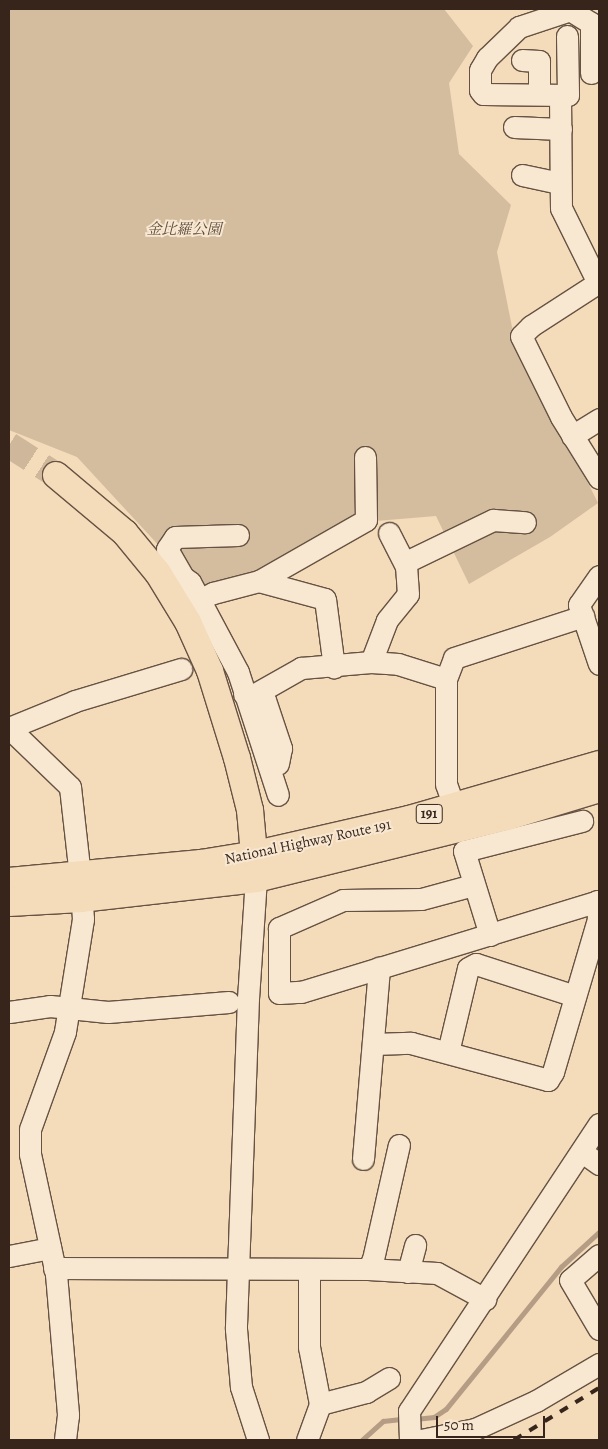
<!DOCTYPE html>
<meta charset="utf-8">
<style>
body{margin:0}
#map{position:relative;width:608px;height:1449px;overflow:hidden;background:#f4dbb9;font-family:Alegreya,"Noto Serif JP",serif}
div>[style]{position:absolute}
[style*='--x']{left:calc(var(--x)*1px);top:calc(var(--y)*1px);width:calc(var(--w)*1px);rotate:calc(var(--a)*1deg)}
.green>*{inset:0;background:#d4bc9e}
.stream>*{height:4.5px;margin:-2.25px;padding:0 2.25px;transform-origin:2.25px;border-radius:2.25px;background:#b49d84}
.major-tunnel>*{height:26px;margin-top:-13px;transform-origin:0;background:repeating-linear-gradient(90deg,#ceb79a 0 26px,transparent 0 39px)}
.roads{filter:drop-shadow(1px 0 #665243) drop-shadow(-1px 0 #665243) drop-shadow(0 1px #665243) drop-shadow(0 -1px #665243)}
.minor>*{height:21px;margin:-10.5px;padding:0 10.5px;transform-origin:10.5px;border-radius:10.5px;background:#f8e8d2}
.major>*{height:26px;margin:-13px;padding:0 13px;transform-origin:13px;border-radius:13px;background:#f4dbb9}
.highway>*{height:28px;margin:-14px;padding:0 14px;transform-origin:14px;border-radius:14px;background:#f4dbb9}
.rail>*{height:4px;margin-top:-2px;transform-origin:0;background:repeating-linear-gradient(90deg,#37251c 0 9px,transparent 0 18px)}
span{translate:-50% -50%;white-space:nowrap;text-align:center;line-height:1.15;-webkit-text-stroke:4px #f8e8d2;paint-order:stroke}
.shield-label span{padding:1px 4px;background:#f8e8d2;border:1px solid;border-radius:4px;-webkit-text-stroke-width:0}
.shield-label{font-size:14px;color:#37251c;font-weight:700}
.park-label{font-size:15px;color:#5e4b3c;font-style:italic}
.street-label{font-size:15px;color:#37251c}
.frame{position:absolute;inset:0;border:10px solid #37251c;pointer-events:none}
.scale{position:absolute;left:436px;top:1416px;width:109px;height:22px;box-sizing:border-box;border:2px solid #37251c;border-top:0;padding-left:6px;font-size:15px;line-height:18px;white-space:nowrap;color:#37251c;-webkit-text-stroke:4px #f8e8d2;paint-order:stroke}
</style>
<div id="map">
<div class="green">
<div style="clip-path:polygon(9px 9px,444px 9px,473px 46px,449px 83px,459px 154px,511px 205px,497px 252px,513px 332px,598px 503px,550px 537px,469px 584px,436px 516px,376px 521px,253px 576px,199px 589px,77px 457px,9px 430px)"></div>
</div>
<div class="stream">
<div style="--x:415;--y:1419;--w:19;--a:-6"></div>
<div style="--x:434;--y:1417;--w:14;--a:-34"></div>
<div style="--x:446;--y:1409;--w:183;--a:-51"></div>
<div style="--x:561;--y:1267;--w:52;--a:-42.6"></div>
<div style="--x:362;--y:1440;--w:28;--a:-42"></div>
<div style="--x:383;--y:1421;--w:20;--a:-6"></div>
</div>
<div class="major-tunnel">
<div style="--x:9;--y:445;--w:56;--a:32.6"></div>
</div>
<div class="roads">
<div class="minor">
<div style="--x:567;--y:36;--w:59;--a:89"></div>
<div style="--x:568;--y:95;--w:85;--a:-179.3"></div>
<div style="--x:483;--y:94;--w:5;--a:-127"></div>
<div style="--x:480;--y:90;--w:20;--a:-90"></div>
<div style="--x:480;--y:70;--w:14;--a:-60"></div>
<div style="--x:487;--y:58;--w:45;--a:-44.1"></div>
<div style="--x:519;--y:27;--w:54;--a:-18.4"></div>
<div style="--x:570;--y:10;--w:25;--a:32"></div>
<div style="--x:591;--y:23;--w:50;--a:90"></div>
<div style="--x:522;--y:60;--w:17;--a:3"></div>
<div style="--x:539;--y:61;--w:33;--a:90"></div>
<div style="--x:560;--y:95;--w:113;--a:89.5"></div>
<div style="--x:561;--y:208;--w:84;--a:63.7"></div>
<div style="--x:514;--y:127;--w:47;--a:2.4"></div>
<div style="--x:522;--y:175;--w:39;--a:12"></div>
<div style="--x:599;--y:282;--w:81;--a:147.1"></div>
<div style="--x:531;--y:326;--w:14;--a:135"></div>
<div style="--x:521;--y:336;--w:90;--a:63.7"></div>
<div style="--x:561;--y:417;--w:72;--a:58.1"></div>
<div style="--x:572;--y:436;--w:32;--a:-32"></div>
<div style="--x:389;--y:533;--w:36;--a:63"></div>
<div style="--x:238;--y:535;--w:63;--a:178.2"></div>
<div style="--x:175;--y:537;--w:14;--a:124"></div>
<div style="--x:167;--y:549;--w:32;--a:60"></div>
<div style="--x:183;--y:577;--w:9;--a:36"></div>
<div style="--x:190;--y:582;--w:102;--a:61.9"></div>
<div style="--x:238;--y:672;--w:129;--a:72"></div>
<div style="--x:599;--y:576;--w:35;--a:125"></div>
<div style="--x:579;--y:605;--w:62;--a:71.3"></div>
<div style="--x:259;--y:581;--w:68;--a:15.3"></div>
<div style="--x:325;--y:599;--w:69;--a:82.5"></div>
<div style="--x:199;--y:600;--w:16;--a:-27"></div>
<div style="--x:213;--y:593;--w:48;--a:-14.6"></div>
<div style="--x:259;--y:581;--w:123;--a:-29.7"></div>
<div style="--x:366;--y:520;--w:63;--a:-90.9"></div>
<div style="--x:371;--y:662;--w:45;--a:-69.1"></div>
<div style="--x:387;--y:620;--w:33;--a:-51"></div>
<div style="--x:408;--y:594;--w:32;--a:-94"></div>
<div style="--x:406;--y:562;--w:97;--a:-25.8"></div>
<div style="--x:493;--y:520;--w:32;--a:4"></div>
<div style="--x:257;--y:693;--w:51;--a:-29.6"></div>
<div style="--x:301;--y:668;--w:70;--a:-4.9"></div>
<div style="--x:371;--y:662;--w:27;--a:4"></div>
<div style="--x:398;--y:664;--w:50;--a:17.4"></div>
<div style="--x:244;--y:694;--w:14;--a:0"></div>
<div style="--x:258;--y:694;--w:9;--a:41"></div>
<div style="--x:265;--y:700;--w:51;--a:71.6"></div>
<div style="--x:281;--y:748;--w:16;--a:101"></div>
<div style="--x:9;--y:728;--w:85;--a:44"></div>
<div style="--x:70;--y:787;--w:90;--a:83.6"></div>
<div style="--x:80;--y:876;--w:43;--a:86"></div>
<div style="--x:83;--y:919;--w:114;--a:99.1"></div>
<div style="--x:65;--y:1032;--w:103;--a:109.8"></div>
<div style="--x:30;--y:1129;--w:25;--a:90"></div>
<div style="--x:30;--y:1154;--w:123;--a:77.8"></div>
<div style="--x:56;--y:1274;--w:142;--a:85.1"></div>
<div style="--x:68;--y:1415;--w:25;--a:97"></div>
<div style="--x:9;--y:728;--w:71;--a:-22.2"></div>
<div style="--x:75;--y:701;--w:111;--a:-16.8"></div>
<div style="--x:454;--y:807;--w:24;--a:-109"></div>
<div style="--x:446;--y:784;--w:105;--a:-90"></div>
<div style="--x:446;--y:679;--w:22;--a:-69"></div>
<div style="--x:454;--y:658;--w:136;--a:-18"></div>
<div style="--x:256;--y:878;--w:120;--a:93.8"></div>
<div style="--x:248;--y:998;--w:331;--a:92.1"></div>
<div style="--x:236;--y:1329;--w:58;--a:85.1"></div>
<div style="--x:241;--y:1387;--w:56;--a:72.2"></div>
<div style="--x:473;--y:885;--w:54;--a:164.9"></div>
<div style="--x:421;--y:899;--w:78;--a:179.3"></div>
<div style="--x:343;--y:900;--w:70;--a:156.4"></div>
<div style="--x:279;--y:928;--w:65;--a:90"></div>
<div style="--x:279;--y:993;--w:22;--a:-3"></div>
<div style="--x:301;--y:992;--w:312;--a:-17"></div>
<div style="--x:490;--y:935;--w:88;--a:-107.2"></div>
<div style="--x:464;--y:851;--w:122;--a:-14.3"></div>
<div style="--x:9;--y:1012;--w:41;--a:-8.3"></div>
<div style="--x:50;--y:1006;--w:58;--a:5.9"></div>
<div style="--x:108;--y:1012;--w:121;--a:-4.7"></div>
<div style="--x:373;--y:1044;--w:38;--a:-2"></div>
<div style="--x:411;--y:1043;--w:142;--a:15.1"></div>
<div style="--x:548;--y:1080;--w:9;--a:-58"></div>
<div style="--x:553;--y:1072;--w:159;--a:-73.6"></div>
<div style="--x:598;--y:919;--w:18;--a:-93"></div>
<div style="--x:448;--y:1052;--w:86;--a:-76.6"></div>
<div style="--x:468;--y:968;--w:9;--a:-27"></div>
<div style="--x:476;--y:964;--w:104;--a:17.9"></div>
<div style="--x:582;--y:1152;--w:21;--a:35"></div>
<div style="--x:363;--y:1159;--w:192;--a:-85.2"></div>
<div style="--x:599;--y:1255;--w:38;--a:139"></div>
<div style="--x:570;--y:1280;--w:57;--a:59.4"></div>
<div style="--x:9;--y:1256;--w:42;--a:-11"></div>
<div style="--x:54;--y:1268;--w:314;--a:0.2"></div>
<div style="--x:368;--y:1269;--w:69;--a:3.3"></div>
<div style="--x:437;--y:1273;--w:55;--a:28.4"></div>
<div style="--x:368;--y:1269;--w:11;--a:-63"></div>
<div style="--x:373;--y:1259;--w:117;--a:-77.2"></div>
<div style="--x:408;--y:1272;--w:28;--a:-75"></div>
<div style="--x:320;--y:1404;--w:48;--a:-14.6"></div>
<div style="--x:366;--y:1392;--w:27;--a:-31"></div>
<div style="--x:307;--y:1440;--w:38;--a:-70"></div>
<div style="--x:320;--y:1404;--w:58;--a:-100.9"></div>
<div style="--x:309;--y:1347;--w:78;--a:-90"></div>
<div style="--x:410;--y:1440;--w:29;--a:-92"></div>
<div style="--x:409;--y:1411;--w:344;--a:-56.5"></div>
<div style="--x:421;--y:1440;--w:55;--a:-11.5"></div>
<div style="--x:475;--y:1429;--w:67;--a:-24.7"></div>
<div style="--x:536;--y:1401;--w:73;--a:-30.4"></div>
</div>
<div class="major">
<div style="--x:56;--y:475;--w:90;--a:40"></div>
<div style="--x:125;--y:533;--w:52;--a:50.5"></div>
<div style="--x:158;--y:573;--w:57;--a:58.5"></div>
<div style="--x:188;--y:622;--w:54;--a:65.8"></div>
<div style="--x:210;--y:671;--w:91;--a:72.8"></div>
<div style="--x:237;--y:758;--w:54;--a:76"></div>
<div style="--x:250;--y:810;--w:66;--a:84.8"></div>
</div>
<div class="highway">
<div style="--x:9;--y:882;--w:193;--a:-5.4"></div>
<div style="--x:201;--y:864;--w:56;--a:-9.3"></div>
<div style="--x:256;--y:855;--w:157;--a:-12.9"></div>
<div style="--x:409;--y:820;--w:198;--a:-16.1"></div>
<div style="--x:9;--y:902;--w:72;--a:-3.2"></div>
<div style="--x:81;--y:898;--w:176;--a:-6.5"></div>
<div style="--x:256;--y:878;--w:259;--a:-13.9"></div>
<div style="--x:507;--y:816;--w:96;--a:-16.9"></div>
</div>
</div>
<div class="rail">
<div style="--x:514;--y:1440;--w:100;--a:-31.5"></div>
</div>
<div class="shield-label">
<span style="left:429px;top:814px">191</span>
</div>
<div class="park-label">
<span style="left:184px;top:230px">金比羅公園</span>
</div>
<div class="street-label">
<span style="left:308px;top:842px;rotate:-12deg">National Highway Route 191</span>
</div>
<div class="frame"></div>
<div class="scale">50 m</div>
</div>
